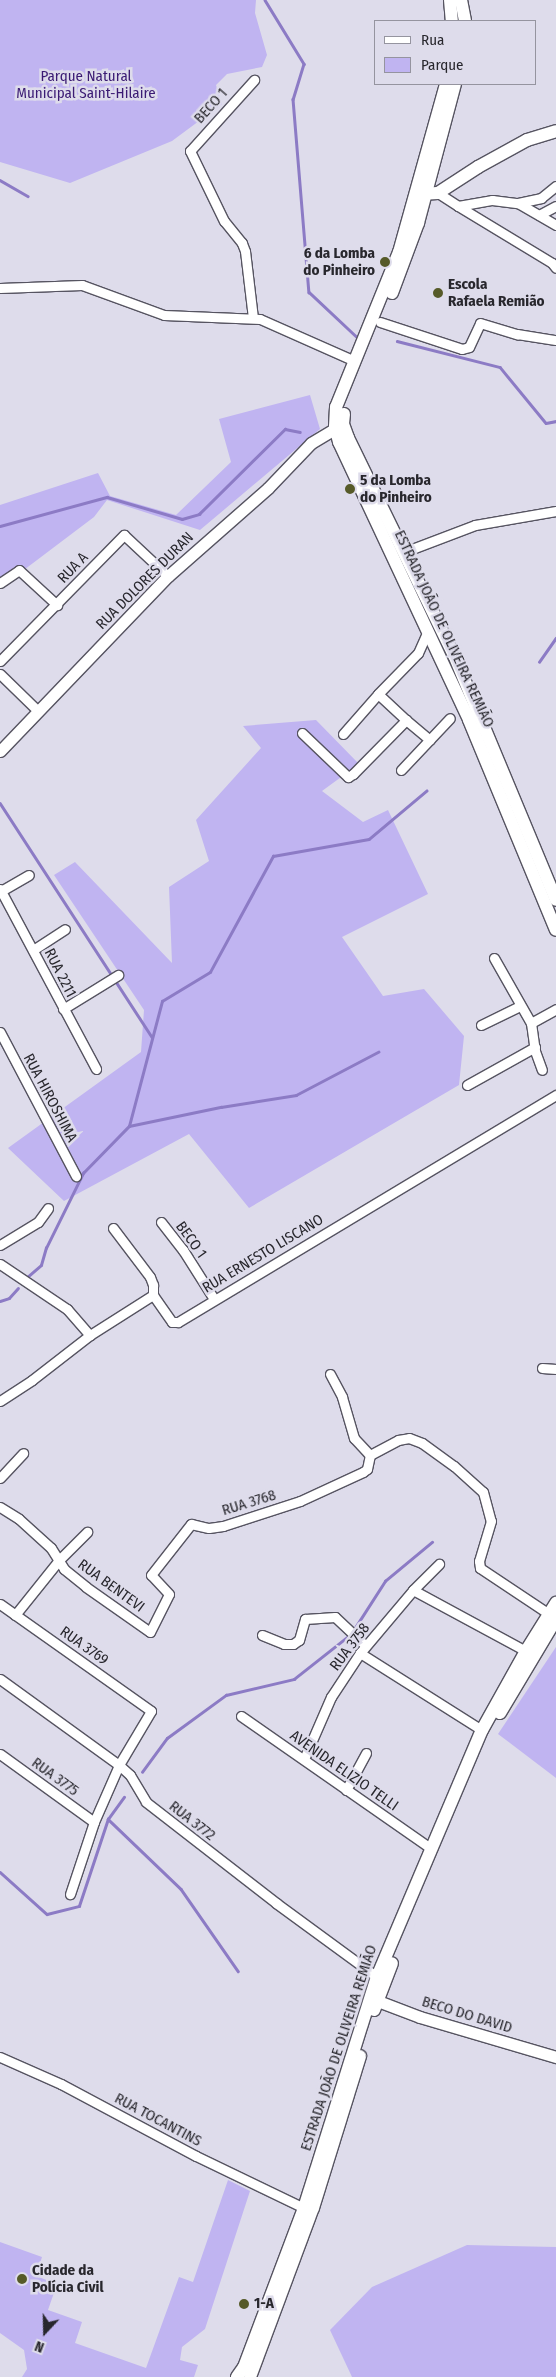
<!DOCTYPE html>
<meta charset="utf-8">
<style>
body{margin:0}
#map{position:relative;width:556px;height:2377px;overflow:hidden;background:#dedceb;font-family:"Fira Sans Condensed",sans-serif}
div>[style]{position:absolute}
[style*='--x']{left:calc(var(--x)*1px);top:calc(var(--y)*1px);width:calc(var(--w)*1px);rotate:calc(var(--a)*1deg)}
.green>*{inset:0;background:#c0b4f1}
.stream>*{height:2.5px;margin:-1.25px;padding:0 1.25px;transform-origin:1.25px;border-radius:1.25px;background:#8c7bc5}
.roads{filter:drop-shadow(1px 0 #565461) drop-shadow(-1px 0 #565461) drop-shadow(0 1px #565461) drop-shadow(0 -1px #565461)}
.minor>*{height:9px;margin:-4.5px;padding:0 4.5px;transform-origin:4.5px;border-radius:4.5px;background:#fff}
.tertiary>*{height:11px;margin:-5.5px;padding:0 5.5px;transform-origin:5.5px;border-radius:5.5px;background:#fff}
.secondary>*{height:12px;margin:-6px;padding:0 6px;transform-origin:6px;border-radius:6px;background:#fff}
.dots>*{width:14px;height:14px;translate:-50% -50%;box-sizing:border-box;border:2px solid #dedceb;border-radius:50%}
span{translate:-50% -50%;white-space:nowrap;text-align:center;line-height:1.15;-webkit-text-stroke:5px #dedceb;paint-order:stroke}
.park-label{font-size:15px;color:#3b1b74}
.street-label{font-size:15px;color:#28272d}
.poi-label{font-size:15px;color:#28272d;font-weight:700}
.right{translate:-100% -50%;text-align:right}
.left{translate:0 -50%;text-align:left}
.legend{position:absolute;left:374px;top:20px;width:162px;height:65px;box-sizing:border-box;background:#dedceb;border:1px solid #95949f;margin:0;padding:6px 9px;list-style:none;font-size:15px;color:#28272d}
.legend li{display:flex;align-items:center;gap:10px;height:25px}
.legend b{width:25px;border:1px solid #95949f}
.north{position:absolute;left:20px;top:2307px;width:50px;height:50px;-webkit-text-stroke:4px #dedceb;paint-order:stroke;rotate:201deg;font-size:14px;font-weight:700;line-height:20px;text-align:center;color:#28272d}
.north::after{content:'';display:block;margin:auto;width:18px;height:22px;background:#28272d;clip-path:polygon(50% 0,100% 100%,50% 72%,0 100%)}
</style>
<div id="map">
<div class="green">
<div style="clip-path:polygon(0 0,256px 0,255px 13px,267px 55px,262px 67px,227px 74px,216px 85px,222px 104px,172px 141px,70px 183px,0 162px)"></div>
<div style="clip-path:polygon(310px 395px,320px 429px,200px 530px,107px 500px,94px 517px,0 588px,0 505px,98px 473px,110px 496px,176px 515px,231px 462px,219px 419px)"></div>
<div style="clip-path:polygon(316px 720px,359px 764px,322px 791px,363px 822px,388px 810px,428px 894px,342px 937px,383px 996px,424px 989px,464px 1036px,459px 1085px,249px 1208px,189px 1134px,64px 1201px,8px 1148px,141px 1052px,144px 1010px,54px 875px,75px 862px,172px 963px,169px 887px,209px 861px,196px 820px,261px 748px,243px 726px)"></div>
<div style="clip-path:polygon(556px 1647px,556px 1778px,498px 1734px)"></div>
<div style="clip-path:polygon(228px 2180px,250px 2191px,205px 2329px,182px 2347px,180px 2360px,198px 2365px,194px 2377px,22px 2377px,27px 2369px,24px 2350px,0 2333px,0 2242px,42px 2257px,36px 2276px,57px 2284px,48px 2310px,82px 2322px,75px 2343px,146px 2368px,179px 2277px,193px 2282px)"></div>
<div style="clip-path:polygon(467px 2245px,556px 2247px,556px 2377px,352px 2377px,330px 2330px,372px 2287px)"></div>
</div>
<div class="stream">
<div style="--x:265;--y:0;--w:75;--a:58.6"></div>
<div style="--x:304;--y:64;--w:37;--a:107"></div>
<div style="--x:293;--y:99;--w:194;--a:85.3"></div>
<div style="--x:309;--y:292;--w:69;--a:43.2"></div>
<div style="--x:0;--y:180;--w:32;--a:30"></div>
<div style="--x:397;--y:341;--w:106;--a:14.2"></div>
<div style="--x:500;--y:367;--w:72;--a:50.6"></div>
<div style="--x:546;--y:423;--w:10;--a:-11"></div>
<div style="--x:0;--y:526;--w:111;--a:-15.2"></div>
<div style="--x:107;--y:497;--w:78;--a:16.3"></div>
<div style="--x:182;--y:519;--w:18;--a:-16"></div>
<div style="--x:199;--y:514;--w:121;--a:-44.7"></div>
<div style="--x:285;--y:429;--w:15;--a:11"></div>
<div style="--x:539;--y:662;--w:29;--a:-55"></div>
<div style="--x:0;--y:803;--w:279;--a:57"></div>
<div style="--x:129;--y:1126;--w:94;--a:-11.7"></div>
<div style="--x:221;--y:1107;--w:76;--a:-9.1"></div>
<div style="--x:296;--y:1095;--w:93;--a:-27.7"></div>
<div style="--x:25;--y:1279;--w:21;--a:-41"></div>
<div style="--x:41;--y:1265;--w:18;--a:-74"></div>
<div style="--x:46;--y:1248;--w:84;--a:-63.7"></div>
<div style="--x:83;--y:1173;--w:66;--a:-45.6"></div>
<div style="--x:129;--y:1126;--w:129;--a:-75.2"></div>
<div style="--x:162;--y:1001;--w:56;--a:-31.1"></div>
<div style="--x:210;--y:972;--w:132;--a:-61.5"></div>
<div style="--x:273;--y:856;--w:97;--a:-10"></div>
<div style="--x:369;--y:839;--w:75;--a:-40.1"></div>
<div style="--x:0;--y:1301;--w:9;--a:-18"></div>
<div style="--x:9;--y:1298;--w:13;--a:-48"></div>
<div style="--x:142;--y:1772;--w:42;--a:-53.7"></div>
<div style="--x:167;--y:1738;--w:73;--a:-36.1"></div>
<div style="--x:226;--y:1695;--w:70;--a:-13.2"></div>
<div style="--x:294;--y:1679;--w:73;--a:-38.3"></div>
<div style="--x:351;--y:1634;--w:63;--a:-57.3"></div>
<div style="--x:385;--y:1581;--w:61;--a:-39.7"></div>
<div style="--x:108;--y:1819;--w:101;--a:43.8"></div>
<div style="--x:181;--y:1889;--w:100;--a:55.2"></div>
<div style="--x:0;--y:1872;--w:63;--a:41.8"></div>
<div style="--x:47;--y:1914;--w:33;--a:-14"></div>
<div style="--x:79;--y:1906;--w:92;--a:-71.6"></div>
<div style="--x:108;--y:1819;--w:27;--a:-54"></div>
</div>
<div class="roads">
<div class="minor">
<div style="--x:438;--y:193;--w:24;--a:33"></div>
<div style="--x:458;--y:206;--w:35;--a:-10"></div>
<div style="--x:492;--y:200;--w:26;--a:7"></div>
<div style="--x:518;--y:203;--w:44;--a:30.1"></div>
<div style="--x:518;--y:203;--w:24;--a:-12"></div>
<div style="--x:541;--y:198;--w:19;--a:-39"></div>
<div style="--x:458;--y:206;--w:110;--a:31.2"></div>
<div style="--x:552;--y:263;--w:6;--a:51"></div>
<div style="--x:539;--y:215;--w:19;--a:-28"></div>
<div style="--x:0;--y:288;--w:82;--a:-2.1"></div>
<div style="--x:82;--y:285;--w:87;--a:20.1"></div>
<div style="--x:164;--y:315;--w:96;--a:2.4"></div>
<div style="--x:260;--y:319;--w:104;--a:23.9"></div>
<div style="--x:253;--y:318;--w:67;--a:-96.8"></div>
<div style="--x:245;--y:251;--w:9;--a:-111"></div>
<div style="--x:242;--y:243;--w:28;--a:-129"></div>
<div style="--x:224;--y:221;--w:78;--a:-115.9"></div>
<div style="--x:190;--y:151;--w:96;--a:-48"></div>
<div style="--x:380;--y:322;--w:86;--a:18.2"></div>
<div style="--x:462;--y:349;--w:7;--a:-16"></div>
<div style="--x:469;--y:347;--w:26;--a:-65"></div>
<div style="--x:480;--y:323;--w:39;--a:17"></div>
<div style="--x:517;--y:334;--w:39;--a:9"></div>
<div style="--x:404;--y:552;--w:76;--a:-20.8"></div>
<div style="--x:475;--y:525;--w:82;--a:-9.8"></div>
<div style="--x:0;--y:583;--w:23;--a:-34"></div>
<div style="--x:19;--y:570;--w:52;--a:42.6"></div>
<div style="--x:0;--y:661;--w:177;--a:-45.5"></div>
<div style="--x:124;--y:535;--w:60;--a:43"></div>
<div style="--x:0;--y:674;--w:53;--a:44.2"></div>
<div style="--x:406;--y:720;--w:31;--a:40"></div>
<div style="--x:302;--y:733;--w:64;--a:43.7"></div>
<div style="--x:348;--y:777;--w:6;--a:-31"></div>
<div style="--x:353;--y:774;--w:76;--a:-45.5"></div>
<div style="--x:406;--y:720;--w:38;--a:-137"></div>
<div style="--x:378;--y:694;--w:57;--a:-45.7"></div>
<div style="--x:418;--y:653;--w:24;--a:-66"></div>
<div style="--x:343;--y:734;--w:53;--a:-48.8"></div>
<div style="--x:401;--y:770;--w:71;--a:-46.7"></div>
<div style="--x:0;--y:889;--w:204;--a:61.9"></div>
<div style="--x:1;--y:891;--w:32;--a:-30"></div>
<div style="--x:33;--y:950;--w:38;--a:-33"></div>
<div style="--x:494;--y:958;--w:75;--a:60.4"></div>
<div style="--x:531;--y:1023;--w:28;--a:82"></div>
<div style="--x:535;--y:1051;--w:20;--a:70"></div>
<div style="--x:63;--y:1009;--w:65;--a:-31.7"></div>
<div style="--x:531;--y:1023;--w:29;--a:-29"></div>
<div style="--x:481;--y:1025;--w:43;--a:-26"></div>
<div style="--x:0;--y:1032;--w:163;--a:62.2"></div>
<div style="--x:467;--y:1085;--w:78;--a:-29.2"></div>
<div style="--x:161;--y:1222;--w:36;--a:52"></div>
<div style="--x:183;--y:1250;--w:58;--a:57.7"></div>
<div style="--x:113;--y:1228;--w:61;--a:52.9"></div>
<div style="--x:150;--y:1277;--w:9;--a:69"></div>
<div style="--x:153;--y:1285;--w:10;--a:90"></div>
<div style="--x:0;--y:1245;--w:44;--a:-31.2"></div>
<div style="--x:38;--y:1222;--w:17;--a:-54"></div>
<div style="--x:0;--y:1264;--w:81;--a:33.9"></div>
<div style="--x:67;--y:1309;--w:35;--a:49"></div>
<div style="--x:542;--y:1368;--w:14;--a:4"></div>
<div style="--x:330;--y:1374;--w:26;--a:62"></div>
<div style="--x:342;--y:1397;--w:43;--a:73.7"></div>
<div style="--x:354;--y:1438;--w:23;--a:47"></div>
<div style="--x:370;--y:1455;--w:32;--a:-28"></div>
<div style="--x:398;--y:1440;--w:11;--a:-10"></div>
<div style="--x:409;--y:1438;--w:14;--a:21"></div>
<div style="--x:422;--y:1443;--w:39;--a:36"></div>
<div style="--x:454;--y:1466;--w:39;--a:42"></div>
<div style="--x:483;--y:1492;--w:30;--a:75"></div>
<div style="--x:491;--y:1521;--w:42;--a:106.7"></div>
<div style="--x:479;--y:1561;--w:7;--a:82"></div>
<div style="--x:480;--y:1568;--w:83;--a:33.7"></div>
<div style="--x:0;--y:1401;--w:38;--a:-33"></div>
<div style="--x:32;--y:1380;--w:73;--a:-37.8"></div>
<div style="--x:90;--y:1335;--w:75;--a:-32.4"></div>
<div style="--x:153;--y:1295;--w:33;--a:55"></div>
<div style="--x:172;--y:1322;--w:6;--a:0"></div>
<div style="--x:178;--y:1322;--w:441;--a:-31"></div>
<div style="--x:0;--y:1478;--w:34;--a:-47"></div>
<div style="--x:0;--y:1507;--w:22;--a:32"></div>
<div style="--x:19;--y:1519;--w:43;--a:42.2"></div>
<div style="--x:51;--y:1548;--w:25;--a:58"></div>
<div style="--x:64;--y:1569;--w:28;--a:39"></div>
<div style="--x:86;--y:1587;--w:78;--a:35.1"></div>
<div style="--x:150;--y:1632;--w:42;--a:-63.4"></div>
<div style="--x:169;--y:1594;--w:26;--a:-133"></div>
<div style="--x:151;--y:1575;--w:65;--a:-51.9"></div>
<div style="--x:191;--y:1524;--w:18;--a:13"></div>
<div style="--x:209;--y:1528;--w:14;--a:-8"></div>
<div style="--x:223;--y:1526;--w:81;--a:-18"></div>
<div style="--x:300;--y:1501;--w:69;--a:-24.7"></div>
<div style="--x:363;--y:1472;--w:5;--a:-37"></div>
<div style="--x:367;--y:1469;--w:14;--a:-78"></div>
<div style="--x:413;--y:1590;--w:128;--a:28.4"></div>
<div style="--x:0;--y:1604;--w:185;--a:35.3"></div>
<div style="--x:151;--y:1711;--w:63;--a:120.7"></div>
<div style="--x:119;--y:1765;--w:62;--a:113.7"></div>
<div style="--x:94;--y:1822;--w:76;--a:108.4"></div>
<div style="--x:15;--y:1615;--w:70;--a:-51.3"></div>
<div style="--x:59;--y:1560;--w:40;--a:-45"></div>
<div style="--x:262;--y:1635;--w:24;--a:22"></div>
<div style="--x:284;--y:1644;--w:9;--a:0"></div>
<div style="--x:293;--y:1644;--w:7;--a:-34"></div>
<div style="--x:299;--y:1640;--w:22;--a:-74"></div>
<div style="--x:305;--y:1619;--w:30;--a:-4"></div>
<div style="--x:335;--y:1617;--w:42;--a:43.1"></div>
<div style="--x:360;--y:1653;--w:144;--a:32.3"></div>
<div style="--x:0;--y:1679;--w:147;--a:35.9"></div>
<div style="--x:119;--y:1765;--w:15;--a:42"></div>
<div style="--x:130;--y:1775;--w:31;--a:59"></div>
<div style="--x:146;--y:1802;--w:165;--a:37.8"></div>
<div style="--x:276;--y:1903;--w:125;--a:36.2"></div>
<div style="--x:241;--y:1716;--w:231;--a:34.9"></div>
<div style="--x:0;--y:1754;--w:116;--a:35.9"></div>
<div style="--x:304;--y:1759;--w:68;--a:-66.5"></div>
<div style="--x:331;--y:1697;--w:53;--a:-56.6"></div>
<div style="--x:360;--y:1653;--w:82;--a:-49.9"></div>
<div style="--x:413;--y:1590;--w:37;--a:-45"></div>
<div style="--x:346;--y:1790;--w:42;--a:-61.6"></div>
<div style="--x:0;--y:2057;--w:67;--a:23.9"></div>
<div style="--x:61;--y:2084;--w:153;--a:28.1"></div>
<div style="--x:196;--y:2156;--w:120;--a:25.7"></div>
</div>
<div class="tertiary">
<div style="--x:0;--y:751;--w:243;--a:-46.2"></div>
<div style="--x:168;--y:576;--w:133;--a:-41.3"></div>
<div style="--x:268;--y:488;--w:62;--a:-46.3"></div>
<div style="--x:311;--y:443;--w:37;--a:-31"></div>
<div style="--x:370;--y:1998;--w:53;--a:20.8"></div>
<div style="--x:420;--y:2017;--w:142;--a:16.4"></div>
</div>
<div class="secondary">
<div style="--x:450;--y:0;--w:21;--a:85"></div>
<div style="--x:461;--y:0;--w:21;--a:79"></div>
<div style="--x:446;--y:84;--w:174;--a:105.6"></div>
<div style="--x:399;--y:252;--w:167;--a:112.1"></div>
<div style="--x:336;--y:407;--w:20;--a:93"></div>
<div style="--x:335;--y:427;--w:16;--a:75"></div>
<div style="--x:339;--y:442;--w:307;--a:64.9"></div>
<div style="--x:469;--y:720;--w:227;--a:67.5"></div>
<div style="--x:419;--y:194;--w:19;--a:-3"></div>
<div style="--x:438;--y:193;--w:48;--a:-33"></div>
<div style="--x:478;--y:167;--w:56;--a:-28.9"></div>
<div style="--x:527;--y:140;--w:30;--a:-17"></div>
<div style="--x:392;--y:293;--w:75;--a:-69.6"></div>
<div style="--x:418;--y:223;--w:144;--a:-75.1"></div>
<div style="--x:344;--y:414;--w:10;--a:96"></div>
<div style="--x:343;--y:424;--w:15;--a:70"></div>
<div style="--x:348;--y:438;--w:242;--a:64"></div>
<div style="--x:454;--y:655;--w:265;--a:67.4"></div>
<div style="--x:500;--y:1713;--w:109;--a:-59.2"></div>
<div style="--x:374;--y:2010;--w:50;--a:-69"></div>
<div style="--x:237;--y:2377;--w:12;--a:-55"></div>
<div style="--x:244;--y:2367;--w:170;--a:-69.3"></div>
<div style="--x:304;--y:2208;--w:242;--a:-72.5"></div>
<div style="--x:377;--y:1977;--w:268;--a:-67"></div>
<div style="--x:482;--y:1730;--w:90;--a:-60.9"></div>
<div style="--x:526;--y:1651;--w:57;--a:-58"></div>
<div style="--x:250;--y:2377;--w:180;--a:-69.6"></div>
<div style="--x:313;--y:2208;--w:159;--a:-72.8"></div>
</div>
</div>
<div class="dots">
<div style="left:385px;top:262px;background:#565a28"></div>
<div style="left:438px;top:293px;background:#565a28"></div>
<div style="left:350px;top:489px;background:#565a28"></div>
<div style="left:22px;top:2279px;background:#565a28"></div>
<div style="left:244px;top:2304px;background:#565a28"></div>
</div>
<div class="park-label">
<span style="left:86px;top:85px">Parque Natural<br>Municipal Saint-Hilaire</span>
</div>
<div class="street-label">
<span style="left:211px;top:106px;rotate:-48deg">BECO 1</span>
<span style="left:73px;top:568px;rotate:-46deg">RUA A</span>
<span style="left:145px;top:581px;rotate:-45deg">RUA DOLORES DURAN</span>
<span style="left:444px;top:629px;rotate:65deg">ESTRADA JOÃO DE OLIVEIRA REMIÃO</span>
<span style="left:60px;top:973px;rotate:63deg">RUA 2211</span>
<span style="left:50px;top:1098px;rotate:62deg">RUA HIROSHIMA</span>
<span style="left:191px;top:1240px;rotate:54deg">BECO 1</span>
<span style="left:263px;top:1254px;rotate:-31deg">RUA ERNESTO LISCANO</span>
<span style="left:249px;top:1503px;rotate:-17deg">RUA 3768</span>
<span style="left:111px;top:1586px;rotate:36deg">RUA BENTEVI</span>
<span style="left:84px;top:1646px;rotate:35deg">RUA 3769</span>
<span style="left:350px;top:1647px;rotate:-53deg">RUA 3758</span>
<span style="left:344px;top:1771px;rotate:35deg">AVENIDA ELIZIO TELLI</span>
<span style="left:55px;top:1777px;rotate:36deg">RUA 3775</span>
<span style="left:192px;top:1821px;rotate:38deg">RUA 3772</span>
<span style="left:467px;top:2015px;rotate:17deg">BECO DO DAVID</span>
<span style="left:339px;top:2048px;rotate:-72deg">ESTRADA JOÃO DE OLIVEIRA REMIÃO</span>
<span style="left:158px;top:2120px;rotate:28deg">RUA TOCANTINS</span>
</div>
<div class="poi-label">
<span class="right" style="left:375px;top:262px">6 da Lomba<br>do Pinheiro</span>
<span class="left" style="left:448px;top:293px">Escola<br>Rafaela Remião</span>
<span class="left" style="left:360px;top:489px">5 da Lomba<br>do Pinheiro</span>
<span class="left" style="left:32px;top:2279px">Cidade da<br>Polícia Civil</span>
<span class="left" style="left:254px;top:2304px">1-A</span>
</div>
<ul class="legend">
<li><b style="height:6px;background:#fff"></b>Rua</li>
<li><b style="height:14px;background:#c0b4f1"></b>Parque</li>
</ul>
<div class="north">N</div>
</div>
